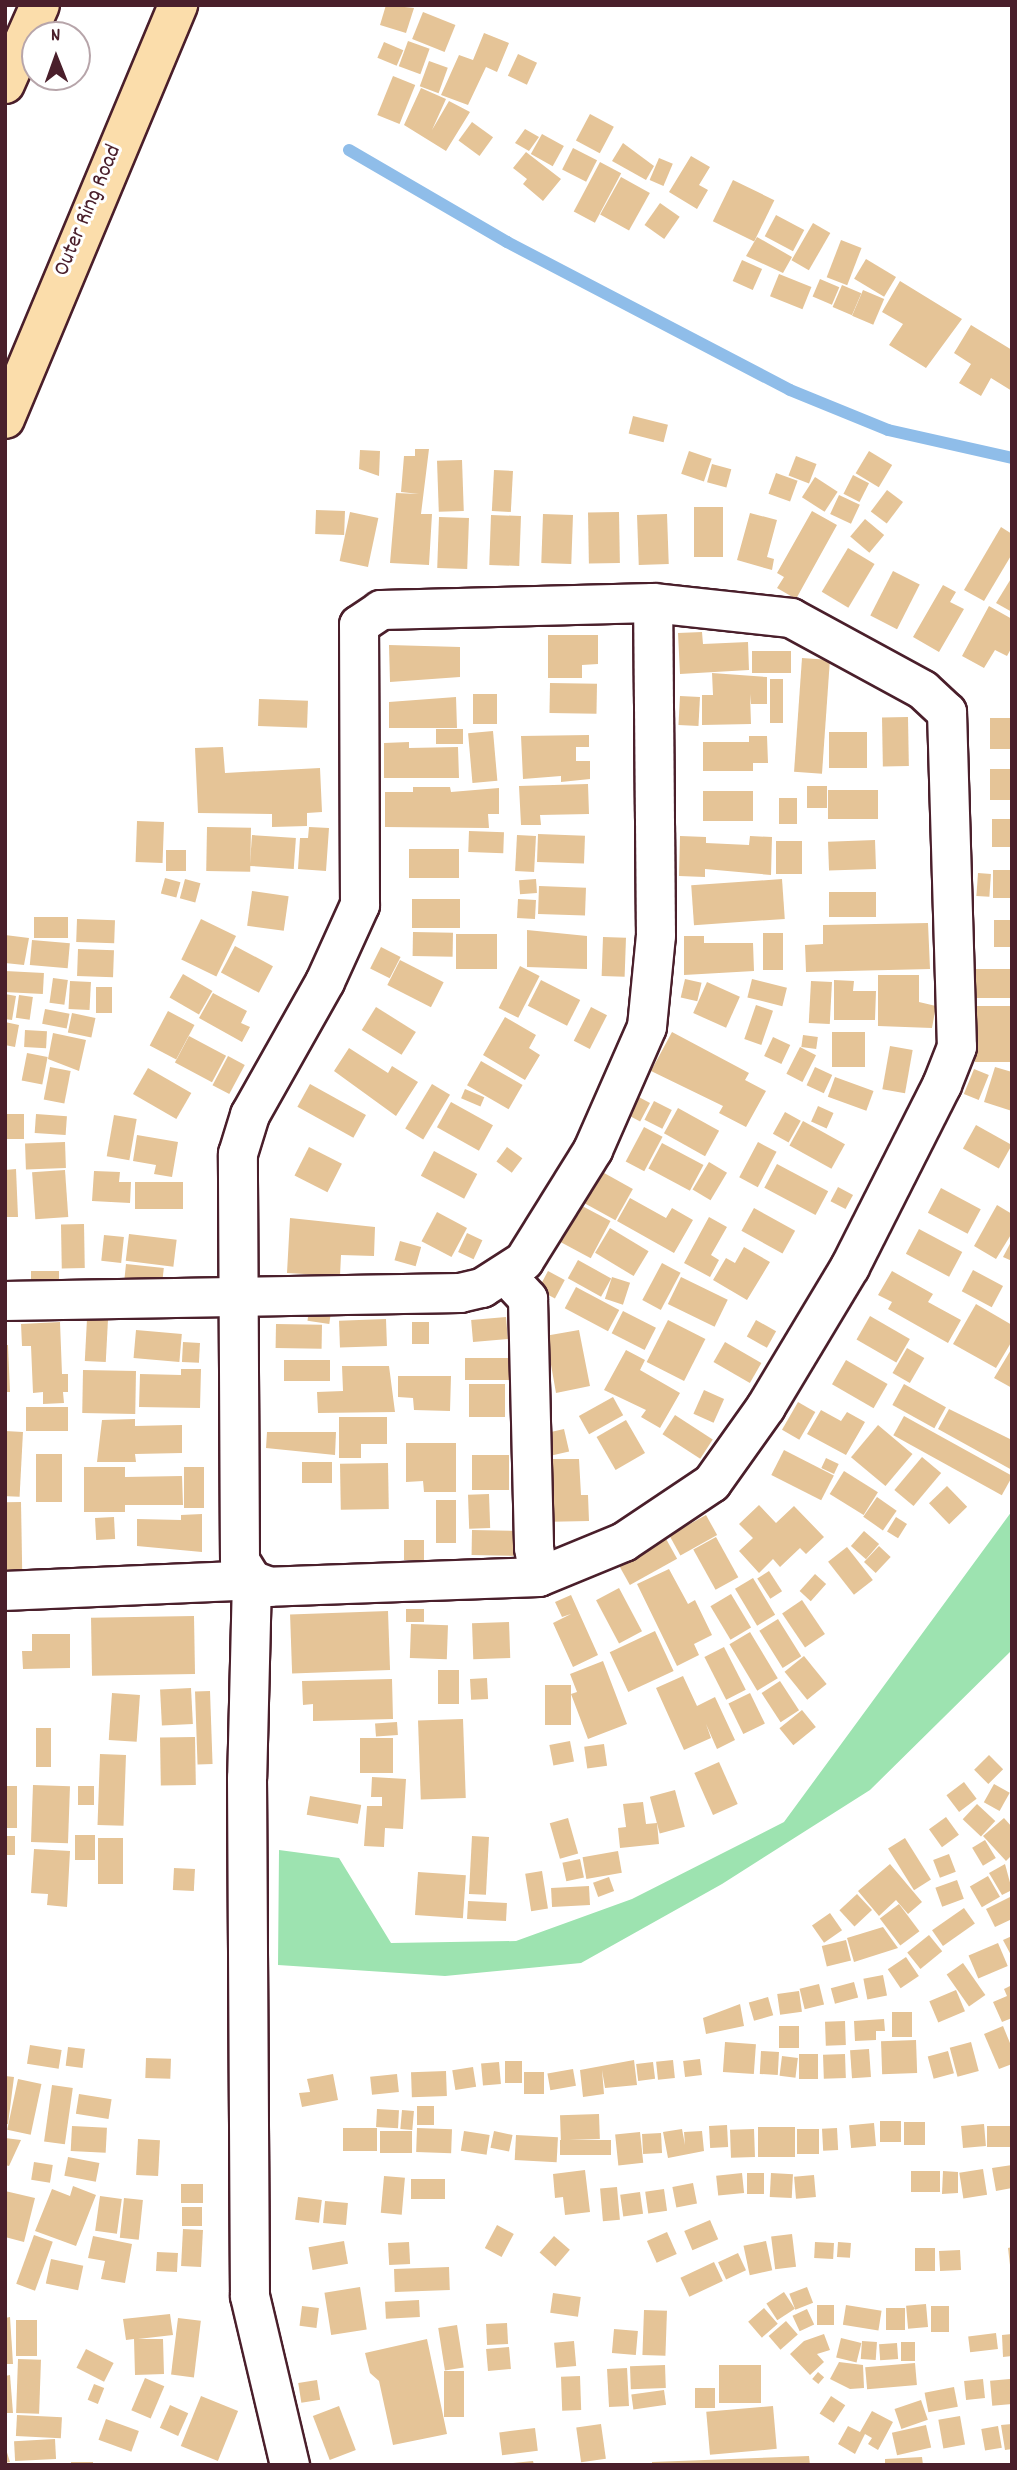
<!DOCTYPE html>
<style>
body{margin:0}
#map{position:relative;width:1017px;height:2470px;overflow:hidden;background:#fff;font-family:Dekko,sans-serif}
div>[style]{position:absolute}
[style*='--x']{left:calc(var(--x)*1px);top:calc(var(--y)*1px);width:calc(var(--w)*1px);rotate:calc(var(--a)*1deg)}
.green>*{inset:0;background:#9de3b0}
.stream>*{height:12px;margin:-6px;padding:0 6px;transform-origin:6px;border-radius:6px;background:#8fbde9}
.building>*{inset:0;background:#e5c497;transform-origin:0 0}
.roads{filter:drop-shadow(2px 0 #4a1f2b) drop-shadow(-2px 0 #4a1f2b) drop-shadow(0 2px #4a1f2b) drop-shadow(0 -2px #4a1f2b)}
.street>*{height:38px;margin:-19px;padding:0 19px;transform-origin:19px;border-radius:19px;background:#fff}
.highway>*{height:38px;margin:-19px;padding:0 19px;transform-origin:19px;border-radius:19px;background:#fbddab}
span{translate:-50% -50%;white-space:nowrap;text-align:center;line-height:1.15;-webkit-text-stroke:6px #fff;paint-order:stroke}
.street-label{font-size:23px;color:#4a1f2b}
.frame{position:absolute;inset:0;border:7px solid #4a1f2b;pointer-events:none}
.north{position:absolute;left:21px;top:21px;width:70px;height:70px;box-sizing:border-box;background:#fff;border:2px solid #b7a5aa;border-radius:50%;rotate:359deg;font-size:19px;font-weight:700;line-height:28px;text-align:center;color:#4a1f2b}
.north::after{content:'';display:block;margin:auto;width:24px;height:32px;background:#4a1f2b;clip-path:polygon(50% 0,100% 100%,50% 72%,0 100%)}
</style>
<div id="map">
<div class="green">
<div style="clip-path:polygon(1012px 1511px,1012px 1650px,870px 1790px,722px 1884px,581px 1963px,445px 1976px,278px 1965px,279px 1850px,339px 1858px,391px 1943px,516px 1941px,632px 1899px,784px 1822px)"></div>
</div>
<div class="stream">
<div style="--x:349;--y:150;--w:183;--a:30.2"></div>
<div style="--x:507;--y:242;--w:319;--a:27.6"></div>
<div style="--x:790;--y:390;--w:106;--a:22.2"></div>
<div style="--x:888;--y:430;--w:127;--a:12.7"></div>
</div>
<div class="building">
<div style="clip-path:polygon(386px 5px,414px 8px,406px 33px,380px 25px)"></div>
<div style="left:423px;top:12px;width:35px;height:29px;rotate:22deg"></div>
<div style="clip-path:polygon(484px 33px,509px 43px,497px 72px,486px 67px,468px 105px,441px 95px,459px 55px,473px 60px)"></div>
<div style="left:408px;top:41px;width:23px;height:27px;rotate:20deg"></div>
<div style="left:384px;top:42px;width:21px;height:17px;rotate:23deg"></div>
<div style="left:518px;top:54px;width:21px;height:24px;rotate:25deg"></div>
<div style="left:429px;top:61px;width:20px;height:27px;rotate:20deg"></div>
<div style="left:393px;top:76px;width:24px;height:42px;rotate:22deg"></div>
<div style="clip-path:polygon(421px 88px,446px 99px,432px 130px,449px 101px,470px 112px,446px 151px,404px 125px)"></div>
<div style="left:590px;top:114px;width:27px;height:30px;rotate:28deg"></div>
<div style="left:472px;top:122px;width:26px;height:23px;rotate:36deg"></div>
<div style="clip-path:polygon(525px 129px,539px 137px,529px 151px,515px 143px)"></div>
<div style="left:542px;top:134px;width:25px;height:23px;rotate:29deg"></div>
<div style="clip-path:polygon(623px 143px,654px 166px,646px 180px,612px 161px)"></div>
<div style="left:573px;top:148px;width:27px;height:24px;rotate:27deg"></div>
<div style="clip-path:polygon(526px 152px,561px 179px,543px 201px,523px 184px,527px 179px,513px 168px)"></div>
<div style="clip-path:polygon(691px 156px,710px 167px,699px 185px,708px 190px,697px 209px,669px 192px)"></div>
<div style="left:659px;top:158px;width:15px;height:24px;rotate:23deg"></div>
<div style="left:600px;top:162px;width:24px;height:56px;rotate:28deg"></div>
<div style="left:621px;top:177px;width:33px;height:43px;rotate:29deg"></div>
<div style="left:733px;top:180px;width:46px;height:46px;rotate:26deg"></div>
<div style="left:660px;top:203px;width:24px;height:27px;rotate:35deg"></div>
<div style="left:776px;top:215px;width:32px;height:24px;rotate:28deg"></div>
<div style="left:813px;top:223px;width:20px;height:43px;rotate:30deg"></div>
<div style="clip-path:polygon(757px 237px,792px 257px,783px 273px,746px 256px)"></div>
<div style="left:841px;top:240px;width:22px;height:40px;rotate:21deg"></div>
<div style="left:866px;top:259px;width:35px;height:23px;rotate:31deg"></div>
<div style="left:742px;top:260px;width:22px;height:23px;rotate:24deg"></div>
<div style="left:779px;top:274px;width:35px;height:24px;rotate:22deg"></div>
<div style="left:820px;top:279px;width:21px;height:19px;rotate:23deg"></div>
<div style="clip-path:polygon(900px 281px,962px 319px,926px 368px,889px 345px,903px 324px,882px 312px)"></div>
<div style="left:842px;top:285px;width:21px;height:24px;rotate:23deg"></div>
<div style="left:863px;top:290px;width:23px;height:28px;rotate:23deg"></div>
<div style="clip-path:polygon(971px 325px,1012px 350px,1012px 391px,991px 378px,981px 396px,959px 383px,971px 364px,954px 353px)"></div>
<div style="left:633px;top:416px;width:36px;height:18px;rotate:14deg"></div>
<div style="clip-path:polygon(415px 449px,429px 449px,421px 514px,432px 514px,429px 565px,390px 563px,396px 493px,419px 494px,401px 492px,404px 456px,415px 456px)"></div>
<div style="clip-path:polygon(360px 450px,380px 451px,379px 476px,359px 469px)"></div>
<div style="left:689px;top:451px;width:24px;height:24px;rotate:19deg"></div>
<div style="left:869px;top:451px;width:27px;height:26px;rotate:31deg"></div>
<div style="left:796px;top:456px;width:22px;height:21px;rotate:21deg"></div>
<div style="left:462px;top:460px;width:51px;height:25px;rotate:88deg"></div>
<div style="left:712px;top:464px;width:20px;height:19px;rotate:15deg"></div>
<div style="left:494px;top:470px;width:19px;height:41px;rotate:3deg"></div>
<div style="left:776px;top:473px;width:23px;height:22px;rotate:20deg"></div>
<div style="left:853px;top:475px;width:18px;height:21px;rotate:27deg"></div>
<div style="left:815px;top:477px;width:27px;height:24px;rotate:33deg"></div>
<div style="left:887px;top:490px;width:20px;height:27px;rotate:37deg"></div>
<div style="left:839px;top:495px;width:23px;height:21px;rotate:25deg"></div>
<div style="left:694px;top:507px;width:29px;height:50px"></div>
<div style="left:316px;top:510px;width:29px;height:24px;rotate:2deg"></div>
<div style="clip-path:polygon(812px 511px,837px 525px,796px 599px,777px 588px,784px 577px,777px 573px)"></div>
<div style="left:350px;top:512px;width:29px;height:50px;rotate:12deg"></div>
<div style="left:619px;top:512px;width:51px;height:31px;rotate:89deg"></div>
<div style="clip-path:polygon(750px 513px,777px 520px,767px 557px,774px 559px,772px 570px,737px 560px)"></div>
<div style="left:543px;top:514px;width:30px;height:49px;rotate:2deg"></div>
<div style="left:667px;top:514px;width:50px;height:30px;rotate:88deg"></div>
<div style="left:491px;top:515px;width:30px;height:50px;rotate:2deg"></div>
<div style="left:439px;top:517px;width:30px;height:51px;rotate:2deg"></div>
<div style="left:865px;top:519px;width:25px;height:23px;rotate:40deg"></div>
<div style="clip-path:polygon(1001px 527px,1012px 534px,1012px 554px,984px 601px,964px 590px)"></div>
<div style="left:848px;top:548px;width:31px;height:51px;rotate:31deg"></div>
<div style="left:893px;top:571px;width:30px;height:50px;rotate:27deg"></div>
<div style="clip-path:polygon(1012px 577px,1012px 612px,996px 603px)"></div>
<div style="clip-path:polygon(943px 585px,956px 592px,950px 602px,964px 609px,939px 652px,913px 637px)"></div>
<div style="clip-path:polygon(989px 606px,1012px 619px,1012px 647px,1007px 656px,995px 650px,984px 668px,962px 656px)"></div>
<div style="clip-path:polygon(702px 632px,703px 644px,748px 642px,749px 670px,680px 674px,678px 633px)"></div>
<div style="clip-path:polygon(548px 635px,598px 635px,598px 664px,582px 665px,582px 678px,548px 678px)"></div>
<div style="clip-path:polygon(389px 645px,460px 647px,460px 677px,390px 682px)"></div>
<div style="left:791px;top:651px;width:22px;height:39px;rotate:90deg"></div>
<div style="left:802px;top:658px;width:28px;height:114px;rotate:4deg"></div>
<div style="clip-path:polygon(712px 673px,767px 677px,767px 704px,751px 704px,750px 694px,751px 724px,702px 725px,702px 695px,713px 695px)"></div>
<div style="left:770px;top:679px;width:13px;height:44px"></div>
<div style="left:550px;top:683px;width:47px;height:30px;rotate:1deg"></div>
<div style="left:473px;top:694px;width:24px;height:30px"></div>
<div style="left:680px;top:696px;width:20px;height:29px;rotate:3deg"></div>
<div style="clip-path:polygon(456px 697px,457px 728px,389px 728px,389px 702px)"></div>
<div style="left:259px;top:699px;width:49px;height:27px;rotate:2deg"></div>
<div style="left:908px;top:717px;width:49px;height:26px;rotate:89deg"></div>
<div style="left:990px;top:718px;width:22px;height:31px"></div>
<div style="left:463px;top:729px;width:15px;height:27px;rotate:90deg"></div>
<div style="left:493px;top:731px;width:50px;height:25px;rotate:85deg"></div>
<div style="left:829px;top:732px;width:38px;height:36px"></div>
<div style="clip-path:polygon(589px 735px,589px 747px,576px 747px,576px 761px,590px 761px,590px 779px,561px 782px,561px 776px,523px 779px,521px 736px)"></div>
<div style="clip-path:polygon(749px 736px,767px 736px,768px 763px,753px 763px,753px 771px,703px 771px,703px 742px,749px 742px)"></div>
<div style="clip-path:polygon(409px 742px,409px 748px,458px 747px,459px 778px,384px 778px,384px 743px)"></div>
<div style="clip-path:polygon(223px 747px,225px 773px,320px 768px,322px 812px,307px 813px,307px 826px,272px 827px,272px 814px,198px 813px,195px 748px)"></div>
<div style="left:990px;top:769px;width:22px;height:31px"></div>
<div style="clip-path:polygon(588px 784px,589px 814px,540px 815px,541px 825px,521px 825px,519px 786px)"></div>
<div style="left:807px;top:786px;width:20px;height:22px"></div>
<div style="clip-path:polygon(413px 787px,450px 787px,451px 792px,499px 788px,499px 814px,488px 814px,489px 828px,385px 827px,385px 792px,413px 792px)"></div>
<div style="left:878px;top:790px;width:29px;height:50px;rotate:90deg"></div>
<div style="left:753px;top:791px;width:30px;height:50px;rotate:90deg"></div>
<div style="left:779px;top:798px;width:18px;height:26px"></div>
<div style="left:1012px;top:819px;width:28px;height:20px;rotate:90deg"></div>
<div style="left:137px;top:821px;width:27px;height:41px;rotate:2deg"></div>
<div style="left:207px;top:827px;width:44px;height:44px;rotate:1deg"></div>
<div style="clip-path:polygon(309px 827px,329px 828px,326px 871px,298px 869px,300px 838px,308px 838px)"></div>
<div style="left:469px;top:831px;width:35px;height:21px;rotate:2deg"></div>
<div style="left:538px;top:834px;width:47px;height:28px;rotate:2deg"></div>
<div style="left:252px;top:835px;width:44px;height:31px;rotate:4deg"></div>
<div style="left:517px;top:835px;width:19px;height:36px;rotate:3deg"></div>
<div style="clip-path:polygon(680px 836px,706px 837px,706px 843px,749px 845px,750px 836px,772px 837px,771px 875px,705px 869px,705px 877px,679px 876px)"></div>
<div style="left:875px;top:840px;width:29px;height:47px;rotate:88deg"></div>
<div style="left:776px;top:841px;width:26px;height:33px"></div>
<div style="left:409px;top:849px;width:50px;height:29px"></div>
<div style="left:166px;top:850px;width:20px;height:21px"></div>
<div style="left:993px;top:870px;width:19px;height:28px"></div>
<div style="left:978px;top:873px;width:13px;height:23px;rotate:4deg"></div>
<div style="left:165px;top:878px;width:16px;height:16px;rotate:15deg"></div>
<div style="left:185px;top:879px;width:16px;height:20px;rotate:15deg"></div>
<div style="left:536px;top:879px;width:14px;height:17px;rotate:86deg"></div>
<div style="left:782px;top:879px;width:40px;height:91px;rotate:86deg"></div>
<div style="left:539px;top:886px;width:47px;height:28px;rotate:2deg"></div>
<div style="left:252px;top:891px;width:37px;height:35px;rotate:8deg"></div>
<div style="left:829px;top:892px;width:47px;height:25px"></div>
<div style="left:412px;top:899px;width:48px;height:29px"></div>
<div style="left:518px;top:899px;width:18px;height:19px;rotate:3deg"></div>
<div style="left:34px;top:917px;width:34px;height:21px"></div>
<div style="left:77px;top:919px;width:38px;height:23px;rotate:2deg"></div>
<div style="left:201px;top:919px;width:39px;height:45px;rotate:26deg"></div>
<div style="left:994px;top:920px;width:18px;height:27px"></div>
<div style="clip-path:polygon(928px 923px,930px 969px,806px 972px,805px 945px,823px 944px,823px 925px)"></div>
<div style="clip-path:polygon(527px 930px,587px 936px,587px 969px,527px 967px)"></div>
<div style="left:413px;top:932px;width:40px;height:24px;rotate:1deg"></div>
<div style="left:763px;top:933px;width:20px;height:37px"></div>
<div style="left:456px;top:934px;width:41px;height:35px"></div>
<div style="clip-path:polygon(5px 935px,29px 938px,24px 965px,5px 963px)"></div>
<div style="clip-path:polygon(684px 936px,704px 936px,704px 943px,753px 943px,754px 971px,684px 975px)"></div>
<div style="left:603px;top:937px;width:23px;height:39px;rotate:2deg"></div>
<div style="left:32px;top:940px;width:38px;height:25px;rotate:5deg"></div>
<div style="left:235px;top:946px;width:43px;height:30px;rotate:28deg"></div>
<div style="left:381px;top:947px;width:22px;height:24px;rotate:27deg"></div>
<div style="left:78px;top:949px;width:36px;height:27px;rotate:2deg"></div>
<div style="left:400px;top:960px;width:49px;height:28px;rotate:27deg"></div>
<div style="left:520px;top:966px;width:22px;height:47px;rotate:27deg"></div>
<div style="left:1012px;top:969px;width:29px;height:37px;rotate:90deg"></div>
<div style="left:5px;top:971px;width:39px;height:21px;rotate:3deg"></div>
<div style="left:183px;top:974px;width:34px;height:27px;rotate:30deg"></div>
<div style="clip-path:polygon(878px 975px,919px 975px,919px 1002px,936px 1006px,932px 1028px,878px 1026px)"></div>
<div style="left:53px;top:978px;width:15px;height:25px;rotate:8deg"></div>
<div style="left:685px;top:979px;width:17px;height:19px;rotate:13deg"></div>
<div style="left:752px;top:979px;width:36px;height:19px;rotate:14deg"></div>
<div style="left:541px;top:980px;width:44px;height:29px;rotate:27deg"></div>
<div style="clip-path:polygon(834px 980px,854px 981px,853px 991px,876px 991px,875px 1020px,834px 1020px)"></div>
<div style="left:70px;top:981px;width:21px;height:28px;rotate:3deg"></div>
<div style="left:811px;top:981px;width:21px;height:42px;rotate:3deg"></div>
<div style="left:707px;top:982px;width:36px;height:34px;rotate:24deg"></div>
<div style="left:96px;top:987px;width:16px;height:26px"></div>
<div style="clip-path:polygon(213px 993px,247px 1011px,241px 1023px,250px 1027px,242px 1042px,199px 1018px)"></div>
<div style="clip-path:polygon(5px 994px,16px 996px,12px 1020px,5px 1019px)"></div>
<div style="left:19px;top:995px;width:14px;height:23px;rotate:8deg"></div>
<div style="left:756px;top:1005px;width:18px;height:36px;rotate:19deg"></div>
<div style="left:1012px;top:1006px;width:56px;height:37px;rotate:90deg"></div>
<div style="left:376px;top:1007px;width:47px;height:27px;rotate:32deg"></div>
<div style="left:591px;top:1007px;width:18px;height:38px;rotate:27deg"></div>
<div style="left:45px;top:1009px;width:25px;height:15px;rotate:11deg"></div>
<div style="left:168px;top:1011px;width:30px;height:39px;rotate:28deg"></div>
<div style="left:72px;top:1013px;width:24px;height:20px;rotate:12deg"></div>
<div style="clip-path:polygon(505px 1017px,536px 1035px,529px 1048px,540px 1055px,525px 1080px,483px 1055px)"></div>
<div style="clip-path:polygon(5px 1022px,19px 1025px,15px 1047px,5px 1045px)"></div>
<div style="left:25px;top:1030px;width:22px;height:17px;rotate:3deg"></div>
<div style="clip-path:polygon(672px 1032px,749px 1073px,745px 1080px,766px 1091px,746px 1127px,719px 1113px,723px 1106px,651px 1071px)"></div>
<div style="left:832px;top:1032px;width:33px;height:35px"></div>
<div style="clip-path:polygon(53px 1033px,86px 1040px,79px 1071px,48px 1059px)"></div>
<div style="left:803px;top:1035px;width:15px;height:12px;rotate:8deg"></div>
<div style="left:189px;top:1036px;width:42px;height:30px;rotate:28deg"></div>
<div style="left:773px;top:1037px;width:19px;height:21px;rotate:25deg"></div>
<div style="left:890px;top:1046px;width:23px;height:44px;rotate:10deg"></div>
<div style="left:800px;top:1047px;width:18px;height:30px;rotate:27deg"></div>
<div style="clip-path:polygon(349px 1048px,388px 1073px,392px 1066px,418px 1082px,396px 1116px,334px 1071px)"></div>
<div style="left:27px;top:1053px;width:21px;height:28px;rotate:11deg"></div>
<div style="left:228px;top:1056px;width:19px;height:33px;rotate:28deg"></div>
<div style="left:481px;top:1061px;width:48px;height:28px;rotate:30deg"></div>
<div style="left:50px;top:1067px;width:21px;height:33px;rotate:11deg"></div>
<div style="left:815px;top:1067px;width:19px;height:20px;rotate:25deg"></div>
<div style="clip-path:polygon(995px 1067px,1012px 1072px,1012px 1111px,984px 1102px)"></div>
<div style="left:148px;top:1068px;width:50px;height:30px;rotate:30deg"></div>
<div style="left:974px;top:1069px;width:16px;height:27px;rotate:22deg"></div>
<div style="left:835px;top:1077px;width:41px;height:21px;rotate:20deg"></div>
<div style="left:310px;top:1084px;width:64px;height:26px;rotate:29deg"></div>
<div style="left:432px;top:1084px;width:21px;height:52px;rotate:31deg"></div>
<div style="left:465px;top:1089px;width:21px;height:10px;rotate:23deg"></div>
<div style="left:635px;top:1095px;width:17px;height:21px;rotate:28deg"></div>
<div style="left:654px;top:1101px;width:20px;height:21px;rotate:27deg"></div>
<div style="left:451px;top:1102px;width:48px;height:29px;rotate:29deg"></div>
<div style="left:818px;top:1106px;width:17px;height:17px;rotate:24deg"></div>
<div style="left:678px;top:1108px;width:47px;height:29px;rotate:29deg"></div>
<div style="left:785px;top:1112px;width:18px;height:25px;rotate:29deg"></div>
<div style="left:5px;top:1114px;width:19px;height:25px"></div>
<div style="left:36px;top:1114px;width:31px;height:19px;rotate:4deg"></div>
<div style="left:114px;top:1115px;width:23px;height:42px;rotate:10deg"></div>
<div style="left:803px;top:1121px;width:48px;height:28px;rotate:29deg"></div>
<div style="left:976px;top:1125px;width:41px;height:27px;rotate:29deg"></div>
<div style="left:644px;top:1127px;width:21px;height:39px;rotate:28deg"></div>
<div style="clip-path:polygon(137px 1135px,178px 1142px,172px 1177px,154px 1174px,156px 1165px,133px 1161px)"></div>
<div style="left:65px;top:1142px;width:26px;height:40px;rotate:88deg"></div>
<div style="left:758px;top:1142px;width:21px;height:40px;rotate:28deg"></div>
<div style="left:662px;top:1143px;width:47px;height:29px;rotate:28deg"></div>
<div style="left:309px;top:1147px;width:37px;height:32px;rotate:27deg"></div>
<div style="left:507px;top:1147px;width:19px;height:18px;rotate:36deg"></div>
<div style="left:434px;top:1151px;width:49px;height:28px;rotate:28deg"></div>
<div style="left:709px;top:1162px;width:21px;height:32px;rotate:31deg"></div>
<div style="left:777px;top:1164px;width:58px;height:27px;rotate:28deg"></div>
<div style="clip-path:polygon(16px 1169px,18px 1217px,5px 1217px,5px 1170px)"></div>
<div style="left:597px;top:1169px;width:41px;height:36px;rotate:29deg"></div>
<div style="left:65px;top:1170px;width:47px;height:33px;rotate:86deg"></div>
<div style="clip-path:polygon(94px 1171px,120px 1172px,119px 1182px,131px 1182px,130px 1203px,92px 1201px)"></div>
<div style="left:135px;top:1182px;width:48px;height:27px"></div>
<div style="left:838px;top:1187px;width:17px;height:16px;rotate:28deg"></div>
<div style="left:941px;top:1188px;width:45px;height:28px;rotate:28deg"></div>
<div style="clip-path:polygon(630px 1198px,666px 1218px,672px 1208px,693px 1220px,674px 1253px,617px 1221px)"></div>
<div style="left:569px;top:1199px;width:47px;height:42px;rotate:28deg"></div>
<div style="clip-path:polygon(997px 1205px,1012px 1214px,1012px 1233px,996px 1259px,974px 1246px)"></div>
<div style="left:754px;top:1208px;width:47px;height:26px;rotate:29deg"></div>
<div style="left:437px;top:1212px;width:34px;height:33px;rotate:28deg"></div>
<div style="clip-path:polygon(709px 1217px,727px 1227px,711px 1255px,719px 1260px,710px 1277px,684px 1263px)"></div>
<div style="clip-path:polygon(290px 1218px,375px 1227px,374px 1256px,341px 1255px,340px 1276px,287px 1273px)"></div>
<div style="left:84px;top:1224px;width:44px;height:23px;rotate:89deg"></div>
<div style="left:610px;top:1228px;width:45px;height:29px;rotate:31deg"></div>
<div style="left:919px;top:1229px;width:49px;height:28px;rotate:28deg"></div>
<div style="left:467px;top:1233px;width:17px;height:21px;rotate:25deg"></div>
<div style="left:129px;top:1234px;width:48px;height:27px;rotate:7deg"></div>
<div style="left:104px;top:1235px;width:20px;height:26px;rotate:6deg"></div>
<div style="clip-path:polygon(1012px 1240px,1012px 1261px,1003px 1257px)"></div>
<div style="left:400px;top:1241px;width:22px;height:20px;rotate:16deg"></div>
<div style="clip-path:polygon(744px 1247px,770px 1262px,747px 1300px,713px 1280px,726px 1258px,735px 1263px)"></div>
<div style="left:578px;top:1260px;width:38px;height:21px;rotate:29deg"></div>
<div style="left:662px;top:1263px;width:21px;height:42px;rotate:28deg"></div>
<div style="left:126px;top:1264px;width:38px;height:18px;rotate:6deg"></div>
<div style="left:973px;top:1270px;width:34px;height:24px;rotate:28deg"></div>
<div style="left:31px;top:1271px;width:28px;height:19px"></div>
<div style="left:548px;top:1271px;width:19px;height:21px;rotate:28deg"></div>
<div style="clip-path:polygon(892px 1271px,933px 1294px,928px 1302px,961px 1320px,948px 1343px,888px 1309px,892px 1302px,878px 1295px)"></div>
<div style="left:612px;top:1277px;width:19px;height:23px;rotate:18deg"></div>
<div style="left:681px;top:1277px;width:52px;height:30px;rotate:26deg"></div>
<div style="left:576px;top:1287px;width:49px;height:24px;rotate:28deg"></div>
<div style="left:310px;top:1303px;width:22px;height:18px;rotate:8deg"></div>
<div style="clip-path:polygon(976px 1304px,1012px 1325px,1012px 1341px,996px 1368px,953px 1344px)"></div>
<div style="left:623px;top:1311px;width:37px;height:25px;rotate:27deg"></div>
<div style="left:870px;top:1316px;width:46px;height:27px;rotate:30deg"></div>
<div style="left:506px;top:1317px;width:22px;height:35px;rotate:85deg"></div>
<div style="left:87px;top:1319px;width:21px;height:42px;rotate:3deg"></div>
<div style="left:386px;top:1319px;width:27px;height:47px;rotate:88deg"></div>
<div style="left:668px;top:1320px;width:42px;height:47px;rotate:27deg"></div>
<div style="left:756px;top:1320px;width:23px;height:19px;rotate:29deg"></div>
<div style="clip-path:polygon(60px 1322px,62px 1374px,68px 1374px,68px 1392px,63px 1392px,64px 1403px,43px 1404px,43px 1392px,33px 1393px,31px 1346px,22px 1346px,21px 1324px)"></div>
<div style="left:412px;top:1322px;width:17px;height:22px"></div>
<div style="left:276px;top:1324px;width:46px;height:24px;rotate:1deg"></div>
<div style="left:136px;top:1330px;width:46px;height:28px;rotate:5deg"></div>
<div style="clip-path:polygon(579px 1330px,590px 1386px,556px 1393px,550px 1359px,543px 1360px,539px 1337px)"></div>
<div style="left:183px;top:1342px;width:17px;height:20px;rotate:3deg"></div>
<div style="left:725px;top:1342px;width:42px;height:23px;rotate:30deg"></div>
<div style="clip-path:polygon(5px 1345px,8px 1345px,10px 1392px,5px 1392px)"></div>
<div style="left:907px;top:1348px;width:20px;height:29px;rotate:30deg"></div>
<div style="clip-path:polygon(1012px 1348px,1012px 1388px,994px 1378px)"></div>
<div style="clip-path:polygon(626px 1350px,645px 1360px,640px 1370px,680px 1393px,660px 1428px,641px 1417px,646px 1410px,604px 1390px)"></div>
<div style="left:465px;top:1358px;width:53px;height:22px"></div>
<div style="left:284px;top:1360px;width:46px;height:21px"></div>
<div style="left:846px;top:1360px;width:48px;height:28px;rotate:30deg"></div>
<div style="clip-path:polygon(342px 1366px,389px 1366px,395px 1412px,318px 1413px,317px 1392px,343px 1391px)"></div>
<div style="clip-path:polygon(181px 1369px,201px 1369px,200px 1408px,139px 1407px,140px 1374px,181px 1375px)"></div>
<div style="left:83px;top:1370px;width:53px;height:43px;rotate:1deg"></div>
<div style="clip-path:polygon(398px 1376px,451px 1376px,450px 1411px,414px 1410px,413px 1398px,398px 1397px)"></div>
<div style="left:469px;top:1384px;width:36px;height:33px"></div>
<div style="left:904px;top:1384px;width:48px;height:24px;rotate:29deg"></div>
<div style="left:704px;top:1390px;width:22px;height:26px;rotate:24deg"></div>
<div style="left:613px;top:1397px;width:21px;height:39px;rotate:61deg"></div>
<div style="left:798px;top:1402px;width:20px;height:32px;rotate:30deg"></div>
<div style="left:26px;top:1407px;width:42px;height:24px"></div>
<div style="clip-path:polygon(949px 1409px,1012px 1440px,1012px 1470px,938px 1429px)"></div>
<div style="clip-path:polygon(821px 1410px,841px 1421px,847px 1412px,865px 1422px,846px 1455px,807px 1434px)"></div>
<div style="left:675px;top:1415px;width:45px;height:23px;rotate:33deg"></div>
<div style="left:904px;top:1416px;width:124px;height:22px;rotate:29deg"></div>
<div style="clip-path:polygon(339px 1417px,387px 1417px,387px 1444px,361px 1444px,361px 1458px,339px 1458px)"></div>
<div style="clip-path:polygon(135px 1419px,135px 1426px,182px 1425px,182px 1453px,135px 1454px,136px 1462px,97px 1462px,102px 1420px)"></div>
<div style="left:626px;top:1420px;width:38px;height:34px;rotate:60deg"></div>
<div style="left:878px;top:1425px;width:45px;height:42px;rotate:40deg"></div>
<div style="left:564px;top:1429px;width:23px;height:18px;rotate:77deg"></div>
<div style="left:5px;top:1431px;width:18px;height:65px;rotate:3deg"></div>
<div style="clip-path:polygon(267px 1432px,336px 1432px,335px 1455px,266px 1448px)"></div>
<div style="clip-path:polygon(406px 1443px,456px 1443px,456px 1492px,424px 1492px,423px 1481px,406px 1482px)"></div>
<div style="left:784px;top:1450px;width:56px;height:28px;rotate:27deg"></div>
<div style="left:36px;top:1454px;width:26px;height:48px"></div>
<div style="left:472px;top:1455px;width:37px;height:35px"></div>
<div style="left:922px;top:1457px;width:25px;height:43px;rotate:40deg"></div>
<div style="left:826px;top:1458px;width:14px;height:11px;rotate:25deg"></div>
<div style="clip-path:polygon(547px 1459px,579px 1459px,581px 1495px,588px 1495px,589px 1521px,539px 1522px)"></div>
<div style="left:302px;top:1462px;width:30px;height:21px"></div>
<div style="left:388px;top:1463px;width:46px;height:48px;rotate:89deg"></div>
<div style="clip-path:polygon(84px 1467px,125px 1467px,125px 1477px,182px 1476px,183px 1505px,125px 1505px,125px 1512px,84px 1512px)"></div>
<div style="left:184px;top:1467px;width:20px;height:41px"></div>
<div style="left:844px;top:1471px;width:40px;height:27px;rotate:32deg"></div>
<div style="left:947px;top:1486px;width:29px;height:25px;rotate:46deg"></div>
<div style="left:489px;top:1494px;width:34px;height:21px;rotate:88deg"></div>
<div style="left:877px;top:1497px;width:24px;height:24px;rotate:35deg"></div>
<div style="left:436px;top:1500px;width:20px;height:43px"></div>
<div style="left:21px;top:1502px;width:70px;height:16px;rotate:89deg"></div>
<div style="clip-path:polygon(759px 1505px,776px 1523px,794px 1506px,824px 1537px,806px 1554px,800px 1548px,780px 1567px,773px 1559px,759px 1573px,739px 1551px,753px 1538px,739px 1524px)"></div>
<div style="clip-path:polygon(202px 1514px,202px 1552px,137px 1546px,137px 1519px,181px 1520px,181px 1515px)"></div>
<div style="left:706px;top:1515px;width:23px;height:42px;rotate:61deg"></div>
<div style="left:114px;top:1517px;width:22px;height:19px;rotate:87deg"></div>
<div style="left:896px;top:1517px;width:13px;height:17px;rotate:32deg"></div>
<div style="left:472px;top:1530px;width:51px;height:25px;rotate:1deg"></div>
<div style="left:864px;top:1531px;width:20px;height:20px;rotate:41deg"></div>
<div style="left:665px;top:1537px;width:25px;height:54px;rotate:61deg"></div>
<div style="left:716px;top:1537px;width:46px;height:26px;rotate:61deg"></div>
<div style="left:404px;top:1540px;width:20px;height:20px"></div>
<div style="left:879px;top:1546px;width:16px;height:22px;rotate:43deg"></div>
<div style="left:847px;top:1547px;width:42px;height:24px;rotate:52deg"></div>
<div style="clip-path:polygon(669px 1569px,688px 1604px,695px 1600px,712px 1635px,694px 1644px,699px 1655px,677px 1666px,637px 1584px)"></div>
<div style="left:769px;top:1571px;width:24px;height:14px;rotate:57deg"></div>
<div style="left:815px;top:1574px;width:15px;height:23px;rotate:42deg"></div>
<div style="left:753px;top:1578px;width:43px;height:21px;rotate:59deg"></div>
<div style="left:619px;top:1588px;width:49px;height:26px;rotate:62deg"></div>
<div style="left:731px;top:1594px;width:39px;height:24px;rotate:59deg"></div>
<div style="clip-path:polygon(571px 1595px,598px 1655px,573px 1667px,553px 1623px,571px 1614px,562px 1617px,555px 1602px)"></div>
<div style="left:802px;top:1600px;width:41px;height:24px;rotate:56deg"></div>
<div style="left:406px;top:1609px;width:18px;height:13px"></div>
<div style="left:388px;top:1611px;width:59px;height:98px;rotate:88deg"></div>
<div style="left:194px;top:1616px;width:58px;height:103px;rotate:89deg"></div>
<div style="left:778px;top:1619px;width:44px;height:22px;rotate:58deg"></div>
<div style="left:509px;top:1622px;width:36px;height:37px;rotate:88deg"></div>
<div style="left:411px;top:1624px;width:37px;height:34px;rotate:2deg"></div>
<div style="left:655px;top:1631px;width:44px;height:50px;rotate:65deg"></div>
<div style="left:750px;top:1632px;width:54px;height:24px;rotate:59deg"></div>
<div style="clip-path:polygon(32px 1634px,70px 1634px,70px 1668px,23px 1669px,22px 1651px,32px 1651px)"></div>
<div style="left:724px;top:1647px;width:48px;height:22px;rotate:63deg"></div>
<div style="left:804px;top:1656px;width:36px;height:25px;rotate:51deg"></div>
<div style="clip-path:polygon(603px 1661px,627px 1724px,588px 1739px,571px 1694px,577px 1692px,570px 1674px)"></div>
<div style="left:438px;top:1670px;width:21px;height:34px"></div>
<div style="clip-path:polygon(683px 1676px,697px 1706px,715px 1697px,735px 1740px,717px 1749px,706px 1724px,711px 1738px,684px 1750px,656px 1688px)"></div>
<div style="left:487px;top:1678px;width:21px;height:17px;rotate:87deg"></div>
<div style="clip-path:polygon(392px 1679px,393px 1719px,313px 1721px,313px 1704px,303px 1705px,302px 1681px)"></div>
<div style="left:780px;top:1681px;width:35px;height:22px;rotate:57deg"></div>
<div style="left:545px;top:1685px;width:26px;height:40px"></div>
<div style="left:191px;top:1688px;width:36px;height:31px;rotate:87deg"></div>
<div style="left:210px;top:1691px;width:73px;height:15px;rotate:88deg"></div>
<div style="left:112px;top:1693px;width:28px;height:47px;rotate:4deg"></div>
<div style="left:750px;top:1693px;width:34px;height:24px;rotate:64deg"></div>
<div style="left:802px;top:1710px;width:22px;height:29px;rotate:51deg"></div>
<div style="left:463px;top:1719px;width:79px;height:45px;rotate:88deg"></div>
<div style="left:397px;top:1722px;width:13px;height:22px;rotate:86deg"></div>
<div style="left:36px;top:1728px;width:15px;height:39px"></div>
<div style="left:195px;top:1737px;width:48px;height:35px;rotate:89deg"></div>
<div style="left:360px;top:1738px;width:33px;height:35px"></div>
<div style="left:570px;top:1741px;width:21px;height:21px;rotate:79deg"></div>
<div style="left:604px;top:1744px;width:22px;height:20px;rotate:82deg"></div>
<div style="left:100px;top:1754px;width:26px;height:71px;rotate:2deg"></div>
<div style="left:989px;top:1755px;width:20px;height:21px;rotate:45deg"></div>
<div style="left:719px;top:1762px;width:46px;height:27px;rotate:66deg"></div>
<div style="clip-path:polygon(372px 1777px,406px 1779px,403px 1829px,385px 1828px,384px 1847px,364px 1846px,367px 1806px,382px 1806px,382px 1797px,371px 1797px)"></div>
<div style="left:964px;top:1782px;width:21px;height:22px;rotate:53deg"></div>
<div style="left:994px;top:1784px;width:18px;height:21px;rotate:29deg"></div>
<div style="left:33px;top:1785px;width:37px;height:57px;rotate:2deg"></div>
<div style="left:5px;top:1786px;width:12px;height:42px"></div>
<div style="left:78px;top:1786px;width:16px;height:19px"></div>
<div style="left:675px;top:1790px;width:38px;height:26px;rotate:75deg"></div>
<div style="left:310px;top:1796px;width:52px;height:19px;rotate:10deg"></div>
<div style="clip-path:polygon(643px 1802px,646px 1824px,657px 1823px,659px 1844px,620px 1848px,618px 1828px,626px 1827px,623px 1804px)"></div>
<div style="left:977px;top:1804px;width:25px;height:21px;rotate:43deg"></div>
<div style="left:946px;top:1817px;width:22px;height:21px;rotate:54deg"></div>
<div style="left:568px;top:1818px;width:37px;height:19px;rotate:74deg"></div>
<div style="clip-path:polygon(1004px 1818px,1012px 1827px,1012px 1855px,1006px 1861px,983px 1836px)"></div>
<div style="left:75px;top:1835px;width:20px;height:25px"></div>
<div style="left:5px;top:1836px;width:10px;height:19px"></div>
<div style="left:472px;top:1836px;width:17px;height:58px;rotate:3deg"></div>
<div style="left:98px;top:1838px;width:25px;height:46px"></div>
<div style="left:905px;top:1838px;width:49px;height:20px;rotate:58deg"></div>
<div style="left:985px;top:1840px;width:21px;height:15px;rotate:59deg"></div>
<div style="clip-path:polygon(34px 1849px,70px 1851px,67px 1907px,47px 1905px,48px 1894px,31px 1893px)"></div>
<div style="left:618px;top:1851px;width:22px;height:36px;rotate:80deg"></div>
<div style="left:949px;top:1854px;width:19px;height:17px;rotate:69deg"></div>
<div style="left:580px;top:1859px;width:19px;height:18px;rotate:78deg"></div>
<div style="clip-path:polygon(890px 1864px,922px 1902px,908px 1914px,896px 1900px,879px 1916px,858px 1891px)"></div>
<div style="clip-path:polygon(1005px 1864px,1012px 1890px,1002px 1895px,989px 1873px)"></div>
<div style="left:174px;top:1868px;width:21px;height:22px;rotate:3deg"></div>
<div style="left:542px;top:1871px;width:38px;height:17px;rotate:81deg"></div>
<div style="left:418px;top:1872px;width:48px;height:43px;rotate:4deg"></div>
<div style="left:988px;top:1876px;width:24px;height:21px;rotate:60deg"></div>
<div style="left:609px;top:1877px;width:15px;height:17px;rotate:70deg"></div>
<div style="left:957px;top:1880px;width:20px;height:23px;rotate:70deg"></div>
<div style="left:589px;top:1886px;width:19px;height:38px;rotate:87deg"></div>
<div style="left:857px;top:1894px;width:22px;height:24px;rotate:47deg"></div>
<div style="clip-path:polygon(1012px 1896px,1012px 1919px,995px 1927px,986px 1909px)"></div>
<div style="left:468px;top:1901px;width:39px;height:18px;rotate:3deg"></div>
<div style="left:899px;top:1904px;width:34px;height:24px;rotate:53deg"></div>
<div style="left:964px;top:1908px;width:19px;height:39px;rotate:55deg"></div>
<div style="left:830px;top:1913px;width:21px;height:22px;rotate:55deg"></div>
<div style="clip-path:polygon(883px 1927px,898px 1948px,854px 1962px,847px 1938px)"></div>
<div style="left:929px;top:1935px;width:21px;height:28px;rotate:51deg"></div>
<div style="clip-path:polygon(1012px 1936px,1012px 1957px,1003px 1940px)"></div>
<div style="left:846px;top:1940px;width:21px;height:25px;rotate:76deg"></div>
<div style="left:998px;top:1943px;width:25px;height:32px;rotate:67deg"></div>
<div style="left:906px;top:1957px;width:23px;height:22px;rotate:56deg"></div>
<div style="left:963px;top:1963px;width:39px;height:20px;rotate:55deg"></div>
<div style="left:883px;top:1975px;width:21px;height:20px;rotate:79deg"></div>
<div style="left:854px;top:1982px;width:16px;height:24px;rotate:75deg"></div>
<div style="left:819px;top:1984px;width:21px;height:20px;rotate:76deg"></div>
<div style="clip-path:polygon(1012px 1985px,1012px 2018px,1002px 2022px,993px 2002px,1007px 1996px,1004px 1989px)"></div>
<div style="left:956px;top:1990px;width:23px;height:29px;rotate:67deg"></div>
<div style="left:799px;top:1991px;width:21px;height:22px;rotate:82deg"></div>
<div style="left:768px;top:1997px;width:19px;height:20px;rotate:74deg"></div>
<div style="clip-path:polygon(740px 2004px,744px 2026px,706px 2034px,703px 2018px)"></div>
<div style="left:892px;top:2012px;width:20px;height:25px"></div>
<div style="clip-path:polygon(884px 2019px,885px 2031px,876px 2031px,876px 2040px,855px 2041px,854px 2021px)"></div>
<div style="left:845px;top:2021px;width:24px;height:20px;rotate:88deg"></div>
<div style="left:799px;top:2026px;width:22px;height:20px;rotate:90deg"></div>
<div style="clip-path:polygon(1003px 2026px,1012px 2048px,1012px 2064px,999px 2069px,984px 2034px)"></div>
<div style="left:916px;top:2040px;width:33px;height:35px;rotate:88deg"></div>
<div style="left:725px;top:2042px;width:31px;height:30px;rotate:4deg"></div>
<div style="left:971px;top:2042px;width:30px;height:22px;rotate:75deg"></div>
<div style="left:30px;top:2045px;width:32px;height:19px;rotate:9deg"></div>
<div style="left:68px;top:2047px;width:17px;height:19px;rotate:7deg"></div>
<div style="left:869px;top:2049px;width:28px;height:19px;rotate:86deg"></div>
<div style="left:761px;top:2051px;width:18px;height:23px;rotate:3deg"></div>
<div style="left:948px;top:2051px;width:23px;height:21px;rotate:75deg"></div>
<div style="left:818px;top:2054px;width:25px;height:19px;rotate:90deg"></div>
<div style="left:845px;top:2054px;width:24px;height:22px;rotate:88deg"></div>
<div style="left:782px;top:2056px;width:16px;height:20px;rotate:7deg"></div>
<div style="left:146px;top:2058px;width:25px;height:20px;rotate:2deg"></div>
<div style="left:700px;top:2059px;width:16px;height:17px;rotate:83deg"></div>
<div style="clip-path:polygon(634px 2060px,637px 2085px,605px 2088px,602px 2070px,604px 2094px,583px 2097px,580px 2070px)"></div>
<div style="left:673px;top:2060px;width:18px;height:17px;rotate:84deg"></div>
<div style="left:505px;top:2061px;width:17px;height:22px"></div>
<div style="left:499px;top:2062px;width:22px;height:18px;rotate:85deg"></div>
<div style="left:653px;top:2062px;width:17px;height:17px;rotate:83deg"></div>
<div style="left:473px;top:2067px;width:20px;height:21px;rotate:81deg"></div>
<div style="left:573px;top:2069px;width:17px;height:26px;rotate:80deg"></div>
<div style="left:446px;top:2071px;width:25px;height:35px;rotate:88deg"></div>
<div style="left:524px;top:2072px;width:20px;height:22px"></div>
<div style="clip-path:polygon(333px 2074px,338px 2100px,302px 2107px,299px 2093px,310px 2092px,307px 2079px)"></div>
<div style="left:397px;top:2074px;width:18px;height:27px;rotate:84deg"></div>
<div style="clip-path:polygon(5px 2076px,14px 2077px,8px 2124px,5px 2124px)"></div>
<div style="left:18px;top:2079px;width:24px;height:52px;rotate:12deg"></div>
<div style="left:52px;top:2085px;width:21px;height:57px;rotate:8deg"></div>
<div style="left:79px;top:2094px;width:33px;height:20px;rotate:9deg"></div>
<div style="left:417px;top:2106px;width:17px;height:19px"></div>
<div style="left:377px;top:2109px;width:22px;height:18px;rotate:3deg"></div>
<div style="left:402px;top:2110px;width:12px;height:19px;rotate:5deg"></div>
<div style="left:599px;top:2114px;width:25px;height:39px;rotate:88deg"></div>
<div style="left:901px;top:2121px;width:21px;height:21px;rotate:90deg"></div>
<div style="left:904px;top:2122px;width:21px;height:23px"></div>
<div style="left:874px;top:2123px;width:23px;height:25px;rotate:85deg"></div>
<div style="left:984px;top:2124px;width:22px;height:23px;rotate:85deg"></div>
<div style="left:727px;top:2125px;width:22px;height:18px;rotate:87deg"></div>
<div style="left:72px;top:2126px;width:35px;height:25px;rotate:3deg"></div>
<div style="left:1012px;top:2126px;width:21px;height:25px;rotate:90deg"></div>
<div style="left:758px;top:2127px;width:37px;height:30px"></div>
<div style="left:343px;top:2128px;width:34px;height:23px"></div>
<div style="left:417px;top:2128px;width:35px;height:24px;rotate:2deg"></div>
<div style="left:837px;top:2128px;width:22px;height:15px;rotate:87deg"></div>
<div style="clip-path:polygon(682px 2129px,685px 2145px,684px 2132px,702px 2131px,704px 2151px,668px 2158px,663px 2132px)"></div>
<div style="left:754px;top:2129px;width:28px;height:24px;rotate:88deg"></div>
<div style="left:797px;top:2129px;width:22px;height:25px"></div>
<div style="left:380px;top:2131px;width:32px;height:22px"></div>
<div style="left:464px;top:2131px;width:26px;height:20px;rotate:9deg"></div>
<div style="left:494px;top:2131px;width:19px;height:17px;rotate:12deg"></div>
<div style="left:640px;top:2132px;width:31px;height:25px;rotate:84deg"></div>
<div style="left:661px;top:2133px;width:20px;height:19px;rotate:87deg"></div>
<div style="left:516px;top:2135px;width:42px;height:25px;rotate:3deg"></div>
<div style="clip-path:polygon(5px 2138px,21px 2140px,9px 2166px,5px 2165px)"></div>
<div style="left:138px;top:2139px;width:22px;height:36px;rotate:3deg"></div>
<div style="left:611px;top:2140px;width:15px;height:51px;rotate:90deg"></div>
<div style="left:68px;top:2157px;width:32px;height:19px;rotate:11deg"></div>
<div style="left:34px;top:2162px;width:19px;height:18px;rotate:9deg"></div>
<div style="clip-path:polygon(1012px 2165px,1012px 2188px,996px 2191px,992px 2168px)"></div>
<div style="left:983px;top:2169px;width:26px;height:24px;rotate:81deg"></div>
<div style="clip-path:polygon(585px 2170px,590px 2212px,565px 2215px,563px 2197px,555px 2198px,553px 2174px)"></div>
<div style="left:911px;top:2171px;width:29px;height:21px"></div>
<div style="clip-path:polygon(943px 2171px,958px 2172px,958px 2193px,942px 2194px)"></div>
<div style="left:742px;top:2173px;width:20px;height:26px;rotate:84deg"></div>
<div style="left:747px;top:2173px;width:17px;height:21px"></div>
<div style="left:771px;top:2173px;width:22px;height:24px;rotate:3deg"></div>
<div style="left:814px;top:2175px;width:22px;height:20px;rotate:85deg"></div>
<div style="left:384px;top:2176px;width:21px;height:37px;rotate:5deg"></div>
<div style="left:411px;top:2179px;width:34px;height:20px"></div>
<div style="left:693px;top:2183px;width:21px;height:21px;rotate:79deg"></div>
<div style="left:203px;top:2184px;width:19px;height:22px;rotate:90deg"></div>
<div style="clip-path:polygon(73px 2186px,96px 2195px,76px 2246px,35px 2231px,52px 2189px,70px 2196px)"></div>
<div style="left:617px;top:2187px;width:33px;height:17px;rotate:85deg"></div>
<div style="left:664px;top:2189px;width:22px;height:19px;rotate:82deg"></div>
<div style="clip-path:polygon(5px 2191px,35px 2198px,24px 2242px,5px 2237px)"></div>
<div style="left:640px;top:2192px;width:22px;height:20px;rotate:82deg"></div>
<div style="left:100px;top:2196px;width:22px;height:35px;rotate:8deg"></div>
<div style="left:298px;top:2197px;width:24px;height:23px;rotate:7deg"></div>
<div style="left:124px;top:2198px;width:19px;height:40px;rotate:6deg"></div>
<div style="left:325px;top:2201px;width:23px;height:22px;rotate:5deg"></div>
<div style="left:182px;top:2207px;width:20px;height:19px"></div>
<div style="left:710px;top:2220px;width:21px;height:28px;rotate:67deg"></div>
<div style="left:497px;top:2225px;width:19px;height:26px;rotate:28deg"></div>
<div style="left:183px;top:2229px;width:20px;height:37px;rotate:3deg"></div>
<div style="left:667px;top:2232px;width:24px;height:22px;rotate:66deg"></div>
<div style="left:792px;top:2234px;width:33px;height:21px;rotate:83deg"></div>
<div style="left:34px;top:2235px;width:20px;height:52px;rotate:20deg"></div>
<div style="clip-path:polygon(93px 2236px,132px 2244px,125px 2283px,101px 2279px,105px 2261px,88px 2258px)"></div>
<div style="left:554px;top:2236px;width:21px;height:22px;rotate:41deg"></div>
<div style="left:344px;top:2241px;width:23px;height:36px;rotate:80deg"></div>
<div style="left:766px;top:2241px;width:30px;height:23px;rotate:78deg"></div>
<div style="left:409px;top:2242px;width:22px;height:21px;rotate:87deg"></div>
<div style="left:815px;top:2242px;width:19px;height:16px;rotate:3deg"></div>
<div style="left:838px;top:2242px;width:13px;height:15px;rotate:4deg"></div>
<div style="clip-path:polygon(1012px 2247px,1012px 2265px,1010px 2265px,1008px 2248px)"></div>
<div style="left:935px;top:2248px;width:23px;height:20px;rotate:90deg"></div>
<div style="left:960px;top:2250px;width:20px;height:21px;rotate:87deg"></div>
<div style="left:157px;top:2252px;width:21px;height:19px;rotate:3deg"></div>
<div style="left:738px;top:2253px;width:19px;height:22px;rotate:65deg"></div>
<div style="left:51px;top:2259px;width:33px;height:25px;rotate:12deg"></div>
<div style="left:714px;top:2262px;width:21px;height:37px;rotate:65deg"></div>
<div style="left:449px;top:2267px;width:23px;height:55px;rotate:88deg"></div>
<div style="left:360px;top:2287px;width:43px;height:36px;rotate:81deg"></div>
<div style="left:807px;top:2287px;width:17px;height:19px;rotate:69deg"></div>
<div style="left:784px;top:2292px;width:20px;height:21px;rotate:57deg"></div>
<div style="left:553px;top:2293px;width:28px;height:20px;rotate:8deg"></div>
<div style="left:419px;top:2300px;width:17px;height:34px;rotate:87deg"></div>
<div style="left:926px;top:2304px;width:23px;height:20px;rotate:85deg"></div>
<div style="left:817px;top:2305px;width:17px;height:20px"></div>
<div style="left:846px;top:2305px;width:36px;height:20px;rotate:9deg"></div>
<div style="left:302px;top:2306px;width:17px;height:20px;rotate:7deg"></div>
<div style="left:931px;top:2306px;width:18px;height:26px"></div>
<div style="left:764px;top:2308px;width:21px;height:21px;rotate:49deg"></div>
<div style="left:886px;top:2308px;width:19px;height:22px"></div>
<div style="left:807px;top:2309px;width:17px;height:16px;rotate:65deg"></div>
<div style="left:644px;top:2310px;width:23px;height:45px;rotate:2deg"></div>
<div style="clip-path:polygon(170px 2314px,173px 2335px,138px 2339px,163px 2339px,164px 2374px,135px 2375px,134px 2339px,126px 2340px,123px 2319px)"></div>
<div style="clip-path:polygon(10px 2317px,13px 2364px,5px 2364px,5px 2318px)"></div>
<div style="left:178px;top:2318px;width:23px;height:57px;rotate:7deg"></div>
<div style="left:37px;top:2320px;width:36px;height:21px;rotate:90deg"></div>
<div style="left:786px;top:2321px;width:18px;height:23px;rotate:49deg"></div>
<div style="left:507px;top:2323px;width:21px;height:21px;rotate:87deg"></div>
<div style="left:457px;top:2325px;width:43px;height:19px;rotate:81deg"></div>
<div style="left:614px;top:2329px;width:24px;height:24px;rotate:5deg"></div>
<div style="left:996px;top:2333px;width:16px;height:28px;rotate:83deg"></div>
<div style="clip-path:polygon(824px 2334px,830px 2350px,817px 2354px,824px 2362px,810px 2375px,790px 2354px,804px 2341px)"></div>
<div style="clip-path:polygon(1012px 2334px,1012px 2356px,1003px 2357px,1002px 2335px)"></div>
<div style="left:841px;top:2338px;width:21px;height:20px;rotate:14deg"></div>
<div style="clip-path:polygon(427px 2339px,447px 2434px,393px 2445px,379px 2381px,370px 2373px,365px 2353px)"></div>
<div style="left:574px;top:2341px;width:25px;height:20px;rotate:85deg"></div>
<div style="left:862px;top:2341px;width:15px;height:18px;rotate:4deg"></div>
<div style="left:915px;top:2342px;width:19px;height:14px;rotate:90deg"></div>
<div style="left:897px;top:2343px;width:16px;height:18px;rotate:86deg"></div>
<div style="left:509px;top:2347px;width:22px;height:23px;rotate:85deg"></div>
<div style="left:86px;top:2349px;width:31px;height:21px;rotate:27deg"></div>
<div style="left:18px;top:2359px;width:23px;height:54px;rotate:2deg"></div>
<div style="clip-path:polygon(839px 2362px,863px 2365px,864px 2388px,850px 2389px,830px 2379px)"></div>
<div style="left:915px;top:2363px;width:22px;height:50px;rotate:85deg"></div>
<div style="left:665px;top:2365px;width:23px;height:35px;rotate:88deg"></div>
<div style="left:719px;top:2365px;width:42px;height:38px"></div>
<div style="left:627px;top:2368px;width:38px;height:20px;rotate:87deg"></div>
<div style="left:444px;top:2371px;width:20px;height:46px"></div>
<div style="left:818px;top:2372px;width:8px;height:9px;rotate:40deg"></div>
<div style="clip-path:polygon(10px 2375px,13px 2413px,5px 2413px,5px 2376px)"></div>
<div style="left:580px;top:2376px;width:34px;height:19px;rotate:88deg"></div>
<div style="left:145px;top:2378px;width:21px;height:35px;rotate:23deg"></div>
<div style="left:983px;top:2379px;width:19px;height:19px;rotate:84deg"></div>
<div style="left:1010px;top:2379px;width:25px;height:20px;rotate:85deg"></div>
<div style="left:317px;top:2380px;width:20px;height:19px;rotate:81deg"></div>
<div style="left:94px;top:2384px;width:11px;height:17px;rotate:22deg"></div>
<div style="left:954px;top:2387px;width:20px;height:30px;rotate:79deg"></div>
<div style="left:695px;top:2388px;width:20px;height:20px"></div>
<div style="left:664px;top:2390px;width:15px;height:33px;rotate:82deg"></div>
<div style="left:201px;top:2396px;width:40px;height:54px;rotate:22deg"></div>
<div style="left:831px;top:2396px;width:17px;height:21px;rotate:33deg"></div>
<div style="left:921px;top:2400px;width:21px;height:28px;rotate:71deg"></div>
<div style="left:170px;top:2405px;width:20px;height:25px;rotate:24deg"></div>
<div style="left:339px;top:2406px;width:47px;height:28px;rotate:69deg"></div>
<div style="left:773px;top:2406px;width:43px;height:67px;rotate:85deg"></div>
<div style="clip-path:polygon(872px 2411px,893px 2422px,878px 2450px,868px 2444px,872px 2438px,865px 2434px,855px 2454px,838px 2444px,848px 2426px,860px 2432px)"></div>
<div style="left:17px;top:2415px;width:45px;height:21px;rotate:3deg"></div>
<div style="left:960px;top:2416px;width:29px;height:22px;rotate:80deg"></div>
<div style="left:106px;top:2419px;width:35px;height:22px;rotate:20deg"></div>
<div style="left:601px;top:2424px;width:35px;height:25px;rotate:82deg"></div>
<div style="clip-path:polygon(1012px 2424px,1012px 2449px,1005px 2450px,1001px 2425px)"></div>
<div style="left:926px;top:2425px;width:23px;height:35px;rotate:77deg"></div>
<div style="left:998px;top:2426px;width:22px;height:17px;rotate:80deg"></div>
<div style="left:535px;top:2428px;width:23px;height:36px;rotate:83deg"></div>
<div style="left:55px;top:2439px;width:20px;height:41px;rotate:87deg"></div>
<div style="clip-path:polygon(5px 2446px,10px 2462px,5px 2463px)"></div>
<div style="clip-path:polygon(809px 2456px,810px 2465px,652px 2465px,652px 2462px)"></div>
<div style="clip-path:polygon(922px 2457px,923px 2465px,885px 2465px,885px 2459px)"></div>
<div style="clip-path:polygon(533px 2461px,534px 2465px,513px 2465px,513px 2463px)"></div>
<div style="left:71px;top:2462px;width:22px;height:3px"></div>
</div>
<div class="roads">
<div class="street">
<div style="--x:653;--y:603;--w:139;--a:6.2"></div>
<div style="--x:791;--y:618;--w:150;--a:28.6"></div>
<div style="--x:923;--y:690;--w:33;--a:43"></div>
<div style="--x:947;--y:712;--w:335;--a:88.3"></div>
<div style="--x:957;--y:1047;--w:41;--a:111.5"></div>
<div style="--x:942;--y:1085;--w:204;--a:116.8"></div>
<div style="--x:850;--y:1267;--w:163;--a:121"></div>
<div style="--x:766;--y:1407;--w:93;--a:125.4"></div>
<div style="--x:712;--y:1483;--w:106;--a:146.2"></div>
<div style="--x:624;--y:1542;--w:92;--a:157.6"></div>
<div style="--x:539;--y:1577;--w:269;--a:177.9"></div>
<div style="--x:270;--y:1587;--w:19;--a:-159"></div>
<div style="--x:252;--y:1580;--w:22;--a:-122"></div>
<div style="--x:240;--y:1561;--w:407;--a:-90.3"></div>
<div style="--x:238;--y:1154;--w:41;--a:-72.9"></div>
<div style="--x:250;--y:1115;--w:153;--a:-60.6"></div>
<div style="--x:325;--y:982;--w:85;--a:-65.6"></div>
<div style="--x:360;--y:905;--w:280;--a:-90.2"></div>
<div style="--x:359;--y:625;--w:27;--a:-34"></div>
<div style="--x:381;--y:610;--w:272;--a:-1.5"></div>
<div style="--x:505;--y:1274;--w:34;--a:47"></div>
<div style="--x:528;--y:1299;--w:249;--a:88.6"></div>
<div style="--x:534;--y:1548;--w:29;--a:80"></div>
<div style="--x:5;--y:1301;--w:455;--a:-1"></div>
<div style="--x:460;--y:1293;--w:23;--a:-13"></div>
<div style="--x:482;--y:1288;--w:50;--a:-32.7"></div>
<div style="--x:524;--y:1261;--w:131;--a:-58.1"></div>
<div style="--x:593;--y:1150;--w:134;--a:-66.3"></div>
<div style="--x:647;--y:1027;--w:91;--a:-84.4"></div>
<div style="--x:656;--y:936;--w:333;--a:-90.5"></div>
<div style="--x:5;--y:1591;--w:247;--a:-2.5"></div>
<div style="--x:252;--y:1580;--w:198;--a:91.4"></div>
<div style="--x:247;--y:1778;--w:518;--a:89.67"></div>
<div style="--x:250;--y:2296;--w:174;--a:76.7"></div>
</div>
<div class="highway">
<div style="--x:5;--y:84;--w:86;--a:-66.1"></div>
<div style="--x:5;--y:419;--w:449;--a:-67.3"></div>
</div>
</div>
<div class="street-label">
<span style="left:89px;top:211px;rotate:-67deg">Outer Ring Road</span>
</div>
<div class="frame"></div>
<div class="north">N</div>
</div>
